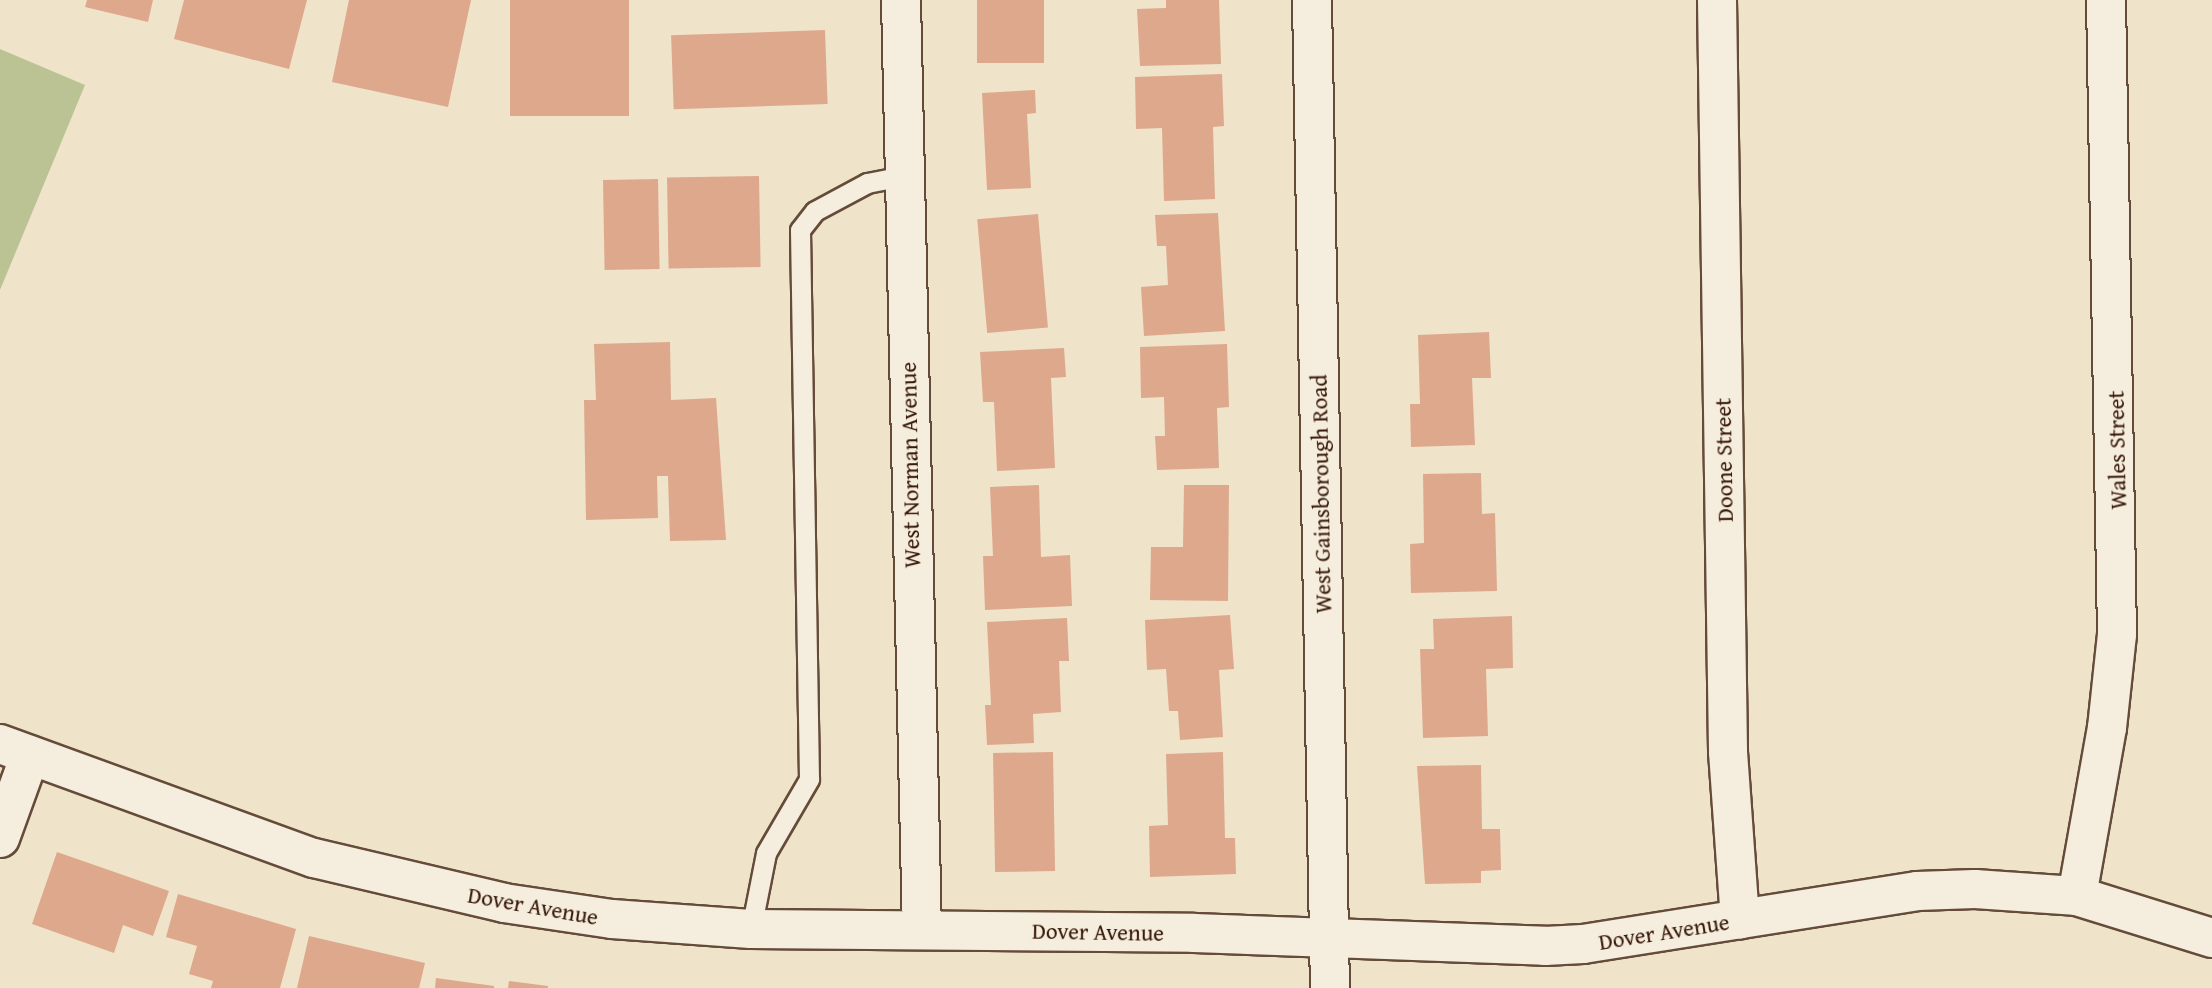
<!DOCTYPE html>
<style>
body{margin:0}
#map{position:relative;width:2212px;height:988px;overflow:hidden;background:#efe3ca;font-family:"Gentium Book Plus",serif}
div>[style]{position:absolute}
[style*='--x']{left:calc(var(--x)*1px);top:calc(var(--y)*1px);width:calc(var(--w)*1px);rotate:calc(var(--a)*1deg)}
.green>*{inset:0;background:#bbc395}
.building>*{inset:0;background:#dea88c;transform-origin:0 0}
.roads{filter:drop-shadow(2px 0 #654b39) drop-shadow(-2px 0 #654b39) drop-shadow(0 2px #654b39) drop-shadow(0 -2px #654b39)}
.service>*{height:19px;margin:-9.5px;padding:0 9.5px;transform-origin:9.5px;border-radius:9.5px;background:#f5eddd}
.minor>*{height:38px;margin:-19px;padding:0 19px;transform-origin:19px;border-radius:19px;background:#f5eddd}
.tertiary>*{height:38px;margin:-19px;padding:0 19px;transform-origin:19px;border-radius:19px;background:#f5eddd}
span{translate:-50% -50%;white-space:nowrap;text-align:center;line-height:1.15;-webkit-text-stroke:5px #f5eddd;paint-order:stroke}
.street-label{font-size:23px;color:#371809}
</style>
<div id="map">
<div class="green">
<div style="clip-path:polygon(0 49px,85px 85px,0 290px)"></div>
</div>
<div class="building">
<div style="clip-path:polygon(87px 0,153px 0,148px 22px,85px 7px)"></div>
<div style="clip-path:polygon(184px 0,307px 0,289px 69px,174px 39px)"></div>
<div style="clip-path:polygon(349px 0,471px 0,448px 107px,332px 82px)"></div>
<div style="left:510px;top:0;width:119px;height:116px"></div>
<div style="left:977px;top:0;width:67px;height:63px"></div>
<div style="clip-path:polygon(1166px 0,1219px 0,1221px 64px,1140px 66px,1137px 9px,1166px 8px)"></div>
<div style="left:825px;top:30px;width:74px;height:154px;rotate:88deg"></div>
<div style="clip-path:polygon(1222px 74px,1224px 126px,1213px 127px,1215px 199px,1164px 201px,1162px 128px,1136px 129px,1135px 77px)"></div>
<div style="clip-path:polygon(1035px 90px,1036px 113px,1027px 114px,1031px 188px,987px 190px,982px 93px)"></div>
<div style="left:759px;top:176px;width:91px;height:92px;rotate:89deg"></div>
<div style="left:658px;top:179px;width:90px;height:55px;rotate:89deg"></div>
<div style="clip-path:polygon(1218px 213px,1225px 331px,1144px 336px,1141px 287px,1168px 285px,1166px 246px,1157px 246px,1155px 215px)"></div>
<div style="left:1038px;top:214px;width:114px;height:61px;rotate:85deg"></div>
<div style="clip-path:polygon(1489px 332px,1491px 378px,1472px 378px,1475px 445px,1411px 447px,1410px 404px,1420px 404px,1418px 335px)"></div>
<div style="clip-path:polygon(670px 342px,671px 400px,716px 398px,726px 540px,670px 541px,668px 476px,657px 476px,658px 518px,586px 520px,584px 400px,596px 400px,594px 344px)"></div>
<div style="clip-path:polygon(1227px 344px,1229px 407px,1217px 408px,1219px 468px,1157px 470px,1155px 436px,1165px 436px,1164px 397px,1141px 398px,1140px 347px)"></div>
<div style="clip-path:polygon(1064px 348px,1066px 377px,1051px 378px,1055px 468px,997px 471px,994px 402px,983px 402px,980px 352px)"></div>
<div style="clip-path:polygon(1481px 473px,1482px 514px,1495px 513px,1497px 591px,1411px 593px,1410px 544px,1424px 543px,1423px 474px)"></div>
<div style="clip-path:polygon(1039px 485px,1041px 557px,1070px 555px,1072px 606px,985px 610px,983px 556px,993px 556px,990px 487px)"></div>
<div style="clip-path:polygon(1184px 485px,1229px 485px,1228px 601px,1150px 600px,1151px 547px,1183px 547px)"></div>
<div style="clip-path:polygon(1230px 615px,1234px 669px,1219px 670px,1223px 737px,1180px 740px,1178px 711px,1169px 711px,1166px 669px,1147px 670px,1145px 620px)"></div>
<div style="clip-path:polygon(1512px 616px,1513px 668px,1486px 669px,1488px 736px,1423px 738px,1420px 649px,1434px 649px,1433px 619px)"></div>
<div style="clip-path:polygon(1067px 618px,1069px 661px,1059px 661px,1061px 712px,1033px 714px,1034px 743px,987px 745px,985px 705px,991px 705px,987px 622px)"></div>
<div style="left:1053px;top:752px;width:119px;height:60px;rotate:89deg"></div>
<div style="clip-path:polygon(1223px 752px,1225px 838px,1235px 838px,1236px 874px,1150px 877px,1149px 826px,1168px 825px,1166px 754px)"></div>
<div style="clip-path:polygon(1481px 765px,1482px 829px,1500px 829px,1501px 870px,1481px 871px,1481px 883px,1425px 884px,1417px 766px)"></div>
<div style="clip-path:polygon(57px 852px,169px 891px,153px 936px,123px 925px,114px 953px,32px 924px)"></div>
<div style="clip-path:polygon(178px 894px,296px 929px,280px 988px,211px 988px,213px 981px,189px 974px,197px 946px,166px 937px)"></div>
<div style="clip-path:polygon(309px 936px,425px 963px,419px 988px,297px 988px)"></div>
<div style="clip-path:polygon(436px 978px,494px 986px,494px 988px,435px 988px)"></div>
<div style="clip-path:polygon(509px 981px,548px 986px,548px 988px,508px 988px)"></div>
</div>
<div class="roads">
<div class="service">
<div style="--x:751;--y:929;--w:77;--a:-78.8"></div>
<div style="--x:766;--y:853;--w:86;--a:-59.8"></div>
<div style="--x:809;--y:779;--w:549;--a:-90.94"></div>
<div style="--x:800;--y:230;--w:24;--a:-52"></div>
<div style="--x:815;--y:211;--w:59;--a:-28.3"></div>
<div style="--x:867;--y:183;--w:38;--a:-11"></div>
</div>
<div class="minor">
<div style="--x:901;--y:0;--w:929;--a:88.71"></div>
<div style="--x:1717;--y:0;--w:752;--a:89.16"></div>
<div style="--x:1728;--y:752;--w:168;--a:85.9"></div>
<div style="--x:0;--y:744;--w:334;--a:20"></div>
<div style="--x:314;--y:858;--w:195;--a:13.3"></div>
<div style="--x:504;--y:903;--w:109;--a:8.4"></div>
<div style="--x:612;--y:919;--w:139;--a:4.1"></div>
<div style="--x:751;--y:929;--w:443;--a:0.5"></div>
<div style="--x:1194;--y:933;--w:351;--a:2.1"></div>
<div style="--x:1545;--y:946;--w:38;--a:-3"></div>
<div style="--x:1583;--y:944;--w:338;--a:-9"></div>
<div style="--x:1917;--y:891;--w:58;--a:-2"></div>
<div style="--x:1975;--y:889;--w:102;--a:3.9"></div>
<div style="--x:2077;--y:896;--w:141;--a:17.3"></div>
<div style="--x:0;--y:838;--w:88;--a:-70.1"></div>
<div style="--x:2077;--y:896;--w:171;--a:-79.9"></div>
<div style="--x:2107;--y:728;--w:94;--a:-83.9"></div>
<div style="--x:2117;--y:635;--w:635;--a:-90.99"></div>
</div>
<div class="tertiary">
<div style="--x:1312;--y:0;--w:988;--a:88.96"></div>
</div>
</div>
<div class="street-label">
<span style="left:2117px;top:450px;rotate:-91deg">Wales Street</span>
<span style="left:1724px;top:460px;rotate:-91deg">Doone Street</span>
<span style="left:910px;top:465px;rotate:-91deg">West Norman Avenue</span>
<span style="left:1321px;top:494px;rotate:-91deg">West Gainsborough Road</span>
<span style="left:533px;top:906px;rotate:10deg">Dover Avenue</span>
<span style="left:1098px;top:932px;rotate:1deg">Dover Avenue</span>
<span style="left:1664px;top:932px;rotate:-9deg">Dover Avenue</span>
</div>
</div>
